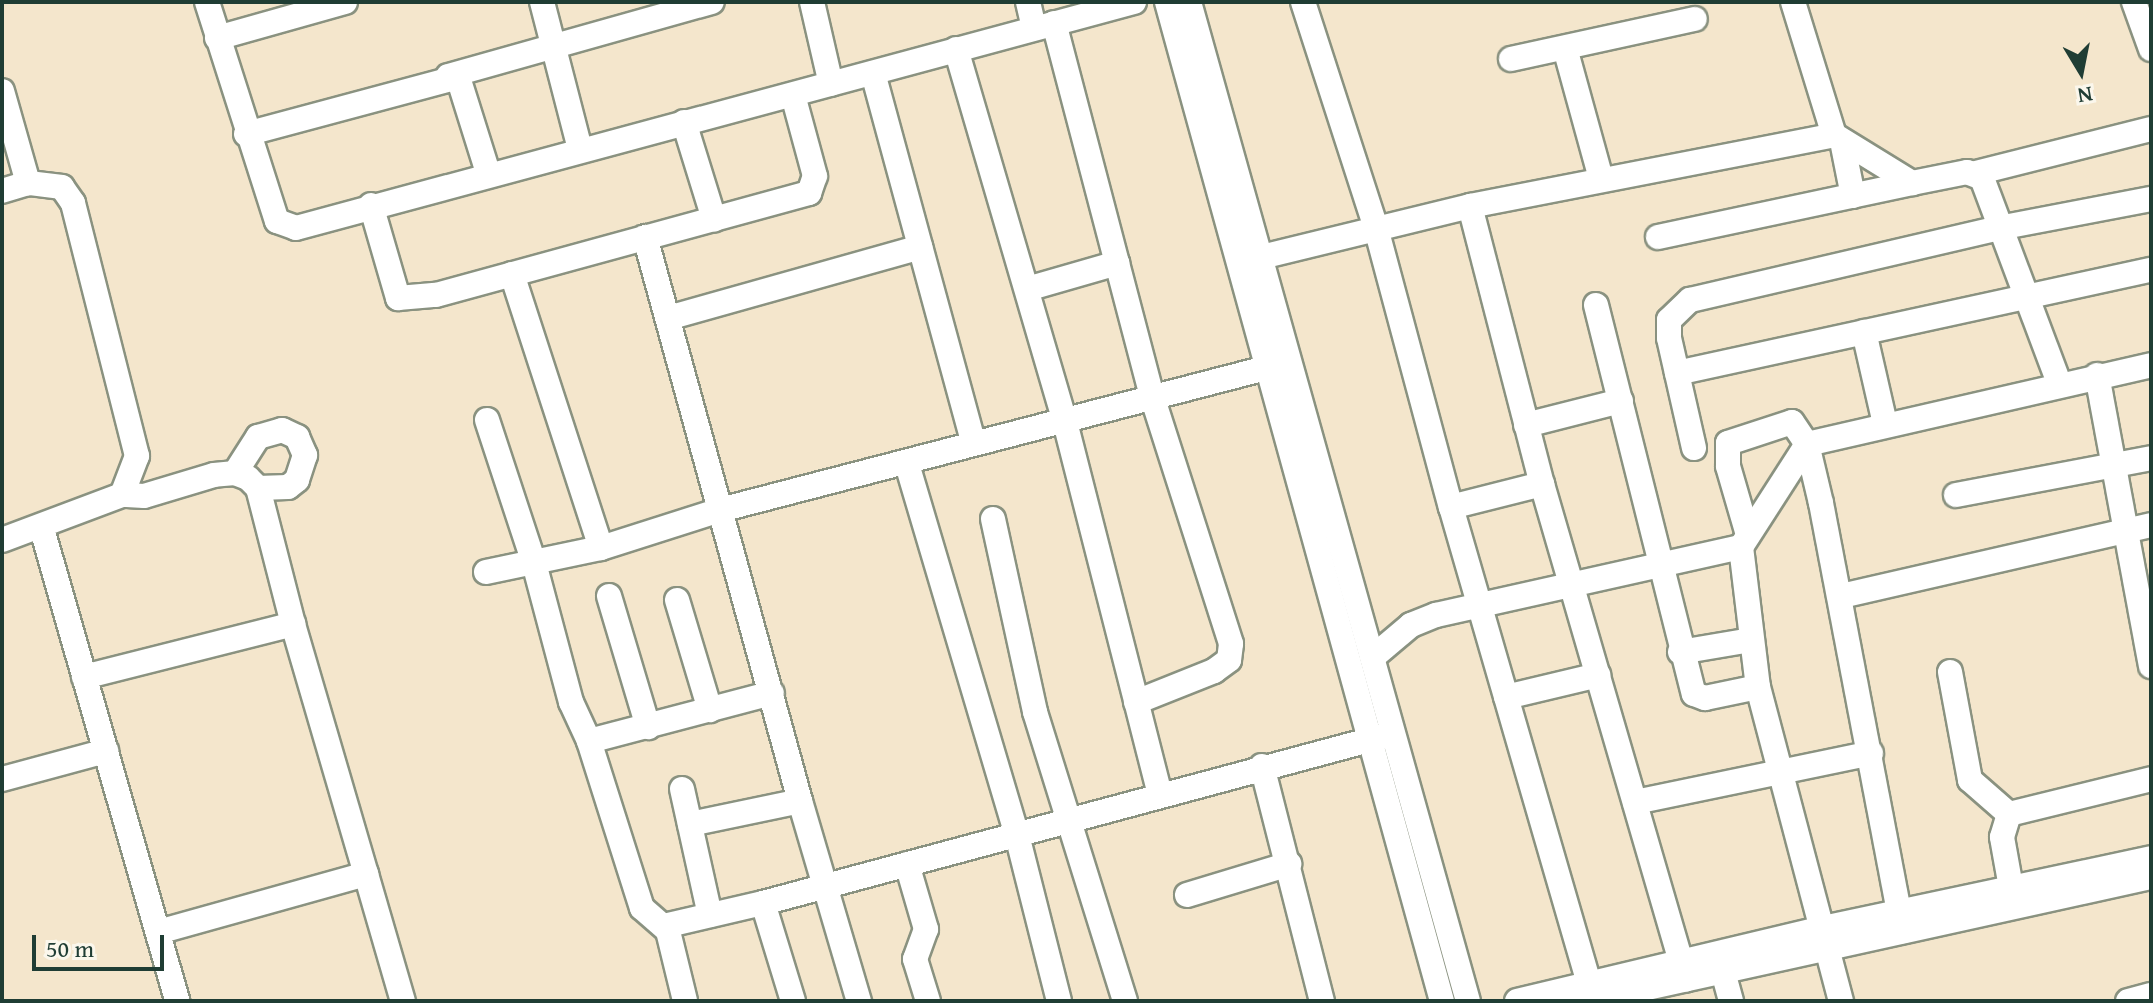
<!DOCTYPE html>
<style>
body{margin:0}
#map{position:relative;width:2153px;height:1003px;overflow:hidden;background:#f4e6cc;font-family:"Gentium Book Plus",serif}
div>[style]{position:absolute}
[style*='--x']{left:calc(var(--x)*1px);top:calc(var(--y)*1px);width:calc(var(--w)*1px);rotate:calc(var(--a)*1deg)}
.roads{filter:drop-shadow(2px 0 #8a9280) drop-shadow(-2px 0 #8a9280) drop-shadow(0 2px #8a9280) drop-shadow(0 -2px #8a9280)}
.minor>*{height:24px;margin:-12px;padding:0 12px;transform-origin:12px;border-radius:12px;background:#fff}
span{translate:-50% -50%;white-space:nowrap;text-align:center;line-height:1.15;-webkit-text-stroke:8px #fbf7ec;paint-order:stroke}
.frame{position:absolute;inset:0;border:4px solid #1f3d34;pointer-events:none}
.north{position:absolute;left:2041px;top:32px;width:80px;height:80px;-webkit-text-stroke:6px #fbf7ec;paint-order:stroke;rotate:170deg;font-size:22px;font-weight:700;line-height:32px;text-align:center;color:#1f3d34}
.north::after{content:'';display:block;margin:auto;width:28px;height:36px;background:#1f3d34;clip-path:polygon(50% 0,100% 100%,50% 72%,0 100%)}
.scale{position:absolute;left:32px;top:935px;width:132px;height:36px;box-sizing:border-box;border:4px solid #1f3d34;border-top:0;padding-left:10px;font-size:24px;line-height:28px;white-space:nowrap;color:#1f3d34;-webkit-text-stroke:6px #fbf7ec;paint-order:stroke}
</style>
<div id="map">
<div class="roads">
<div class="minor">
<div style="--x:207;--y:2;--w:230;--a:72.3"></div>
<div style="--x:277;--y:221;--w:20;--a:20"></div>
<div style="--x:296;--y:228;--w:868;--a:-15.09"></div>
<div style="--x:542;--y:2;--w:152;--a:75.5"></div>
<div style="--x:812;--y:2;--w:84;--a:77"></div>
<div style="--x:1028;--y:2;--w:27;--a:77"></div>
<div style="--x:1167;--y:2;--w:1036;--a:74.61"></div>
<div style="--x:1189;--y:2;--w:1037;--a:74.4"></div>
<div style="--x:1303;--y:2;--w:237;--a:72.1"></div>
<div style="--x:1376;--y:228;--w:289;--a:75"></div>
<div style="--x:1451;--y:507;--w:94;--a:-14.2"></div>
<div style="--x:1793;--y:2;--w:139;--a:72.9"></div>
<div style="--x:2134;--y:2;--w:50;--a:70.1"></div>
<div style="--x:217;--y:38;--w:133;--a:-15.7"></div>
<div style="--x:1565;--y:48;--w:136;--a:74.6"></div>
<div style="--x:956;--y:49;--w:384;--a:73.7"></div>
<div style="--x:1064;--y:418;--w:388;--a:75.7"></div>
<div style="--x:1511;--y:59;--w:188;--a:-12.3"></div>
<div style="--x:873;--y:73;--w:382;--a:74.8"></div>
<div style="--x:448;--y:76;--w:274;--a:-15.7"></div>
<div style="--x:2;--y:91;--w:96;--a:74.2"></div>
<div style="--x:28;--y:183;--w:27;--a:163"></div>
<div style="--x:684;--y:122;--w:102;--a:72.8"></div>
<div style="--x:246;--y:134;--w:220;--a:-15"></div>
<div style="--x:458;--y:77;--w:101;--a:72.6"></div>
<div style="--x:1842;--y:141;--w:56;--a:78.7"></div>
<div style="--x:1976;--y:173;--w:180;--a:-14.1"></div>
<div style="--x:371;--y:205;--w:97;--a:73.8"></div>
<div style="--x:398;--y:298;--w:38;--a:-5"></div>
<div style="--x:436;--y:295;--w:387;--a:-15.3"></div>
<div style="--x:809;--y:193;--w:18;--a:-71"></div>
<div style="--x:815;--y:176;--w:84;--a:-105.2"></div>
<div style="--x:1470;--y:206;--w:287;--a:75.5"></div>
<div style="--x:1542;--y:484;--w:516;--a:73.78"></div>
<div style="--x:645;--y:237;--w:585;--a:74.63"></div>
<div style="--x:1658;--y:237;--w:260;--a:-12"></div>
<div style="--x:1249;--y:260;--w:228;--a:-13.7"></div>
<div style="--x:1470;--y:206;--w:371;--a:-11"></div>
<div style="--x:1834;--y:135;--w:92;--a:31.6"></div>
<div style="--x:1912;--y:183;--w:56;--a:-11.3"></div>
<div style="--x:1967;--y:172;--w:16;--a:22"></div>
<div style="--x:1982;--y:178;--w:219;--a:69.4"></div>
<div style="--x:1117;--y:263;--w:138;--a:75.3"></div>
<div style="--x:1152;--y:396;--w:260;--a:72.3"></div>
<div style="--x:1231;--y:644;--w:16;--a:97"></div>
<div style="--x:1229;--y:660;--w:19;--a:144"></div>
<div style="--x:1214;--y:671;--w:84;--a:158.3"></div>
<div style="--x:512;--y:274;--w:288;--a:72"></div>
<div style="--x:1027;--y:289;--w:94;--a:-16.1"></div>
<div style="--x:1117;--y:263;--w:248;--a:-104.7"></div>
<div style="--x:1596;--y:305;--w:401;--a:75.9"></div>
<div style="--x:1694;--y:694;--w:12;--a:20"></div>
<div style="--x:1705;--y:698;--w:54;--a:-11.7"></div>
<div style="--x:668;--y:318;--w:262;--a:-15.7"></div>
<div style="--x:1864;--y:332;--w:94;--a:77.1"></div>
<div style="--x:1677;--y:373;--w:485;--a:-12.3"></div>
<div style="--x:2097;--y:375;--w:296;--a:79.5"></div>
<div style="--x:487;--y:420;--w:151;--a:71.8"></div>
<div style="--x:534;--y:563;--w:144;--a:75.1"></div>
<div style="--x:571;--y:702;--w:43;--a:65.2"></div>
<div style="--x:589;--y:741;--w:175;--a:72.4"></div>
<div style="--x:642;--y:908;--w:35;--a:41"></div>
<div style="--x:668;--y:931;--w:72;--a:76.3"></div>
<div style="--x:1526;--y:425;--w:98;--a:-14.2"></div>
<div style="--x:1694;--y:448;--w:113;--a:-102.8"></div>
<div style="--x:1669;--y:338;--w:18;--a:-90"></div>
<div style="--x:1669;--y:320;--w:29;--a:-44"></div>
<div style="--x:1690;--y:300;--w:322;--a:-13.1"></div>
<div style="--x:2004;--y:227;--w:150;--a:-10.8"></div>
<div style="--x:907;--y:464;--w:387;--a:73.5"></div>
<div style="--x:1017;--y:835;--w:171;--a:75.8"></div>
<div style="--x:235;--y:473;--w:43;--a:-57.4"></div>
<div style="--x:258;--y:437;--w:25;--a:-16"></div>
<div style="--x:282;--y:430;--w:17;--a:25"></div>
<div style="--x:297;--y:437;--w:20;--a:66"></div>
<div style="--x:305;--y:455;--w:26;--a:108"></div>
<div style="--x:297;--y:480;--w:11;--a:142"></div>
<div style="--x:288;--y:487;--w:30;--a:178"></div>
<div style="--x:1956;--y:495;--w:198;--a:-10.7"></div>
<div style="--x:1451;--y:507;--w:510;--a:73.84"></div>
<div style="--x:993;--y:519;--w:198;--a:77.7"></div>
<div style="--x:1035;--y:712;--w:303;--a:72.7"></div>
<div style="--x:42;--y:529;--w:491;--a:74"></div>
<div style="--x:1748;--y:535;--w:72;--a:-106.2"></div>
<div style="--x:1728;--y:466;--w:23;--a:-90"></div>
<div style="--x:1728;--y:443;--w:67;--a:-18.2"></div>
<div style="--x:1792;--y:422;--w:27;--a:56"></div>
<div style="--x:1807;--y:444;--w:61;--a:76.7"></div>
<div style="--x:1821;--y:503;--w:436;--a:79.2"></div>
<div style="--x:2;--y:540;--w:128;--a:-20.6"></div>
<div style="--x:122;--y:495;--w:42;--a:-69"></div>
<div style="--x:137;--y:456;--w:261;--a:-104.2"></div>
<div style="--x:73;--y:203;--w:19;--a:-125"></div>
<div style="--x:62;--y:187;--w:34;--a:-173"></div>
<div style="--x:1741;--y:547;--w:141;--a:83.1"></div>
<div style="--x:1758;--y:687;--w:325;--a:75.2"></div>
<div style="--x:486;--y:572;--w:117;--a:-11.8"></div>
<div style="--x:601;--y:548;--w:125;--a:-17.7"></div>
<div style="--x:720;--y:510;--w:584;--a:-14.58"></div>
<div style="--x:609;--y:596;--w:137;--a:73.4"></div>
<div style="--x:1841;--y:596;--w:318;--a:-12.9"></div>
<div style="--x:677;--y:600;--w:115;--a:73.3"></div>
<div style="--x:1680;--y:652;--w:72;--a:-9.6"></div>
<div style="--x:1373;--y:657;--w:50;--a:-40.1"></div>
<div style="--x:1411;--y:625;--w:27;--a:-22"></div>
<div style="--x:1436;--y:615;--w:312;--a:-12.6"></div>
<div style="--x:1741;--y:547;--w:122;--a:-57.3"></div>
<div style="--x:1807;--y:444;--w:353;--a:-12.9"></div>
<div style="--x:1950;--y:672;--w:110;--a:79.5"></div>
<div style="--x:1970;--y:780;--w:52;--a:41.1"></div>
<div style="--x:84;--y:677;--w:216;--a:-14.2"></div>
<div style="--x:293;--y:624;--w:140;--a:-104.4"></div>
<div style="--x:258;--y:488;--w:14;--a:-135"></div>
<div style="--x:248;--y:478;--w:14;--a:-159"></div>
<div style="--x:235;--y:473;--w:21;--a:175"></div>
<div style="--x:214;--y:475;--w:73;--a:163.3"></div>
<div style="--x:144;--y:496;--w:22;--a:-177"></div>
<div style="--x:1506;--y:697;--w:95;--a:-13.4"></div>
<div style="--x:589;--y:741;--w:189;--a:-14.7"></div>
<div style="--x:1262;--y:766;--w:243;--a:75.7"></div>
<div style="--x:2;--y:779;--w:108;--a:-15.1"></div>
<div style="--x:682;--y:789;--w:129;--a:77.5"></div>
<div style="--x:1635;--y:802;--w:241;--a:-11.7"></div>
<div style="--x:690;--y:824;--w:112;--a:-11.8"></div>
<div style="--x:800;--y:801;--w:209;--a:73.6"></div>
<div style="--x:907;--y:864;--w:68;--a:73.7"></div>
<div style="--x:926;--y:929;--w:32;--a:110"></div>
<div style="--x:915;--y:959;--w:44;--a:72.8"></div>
<div style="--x:366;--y:874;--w:132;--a:73.8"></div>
<div style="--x:1187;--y:895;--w:107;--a:-16.9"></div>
<div style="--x:2014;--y:904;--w:68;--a:-100.2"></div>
<div style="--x:2002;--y:837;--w:24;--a:-73"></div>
<div style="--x:2009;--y:814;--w:146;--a:-13.8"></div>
<div style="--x:664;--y:926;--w:102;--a:-13.1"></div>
<div style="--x:158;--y:932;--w:216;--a:-15.6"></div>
<div style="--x:366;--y:874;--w:260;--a:-106.3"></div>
<div style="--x:1719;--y:957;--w:46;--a:74.7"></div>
<div style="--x:793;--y:1001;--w:102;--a:-107"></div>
<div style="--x:763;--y:903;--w:643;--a:-15.05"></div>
<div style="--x:1517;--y:1001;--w:315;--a:-13.4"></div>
<div style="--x:1823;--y:928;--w:335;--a:-12"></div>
<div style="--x:1588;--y:1001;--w:576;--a:-12.42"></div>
<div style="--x:2128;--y:1001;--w:24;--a:-15"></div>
</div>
</div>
<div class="frame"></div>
<div class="north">N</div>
<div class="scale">50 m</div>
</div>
